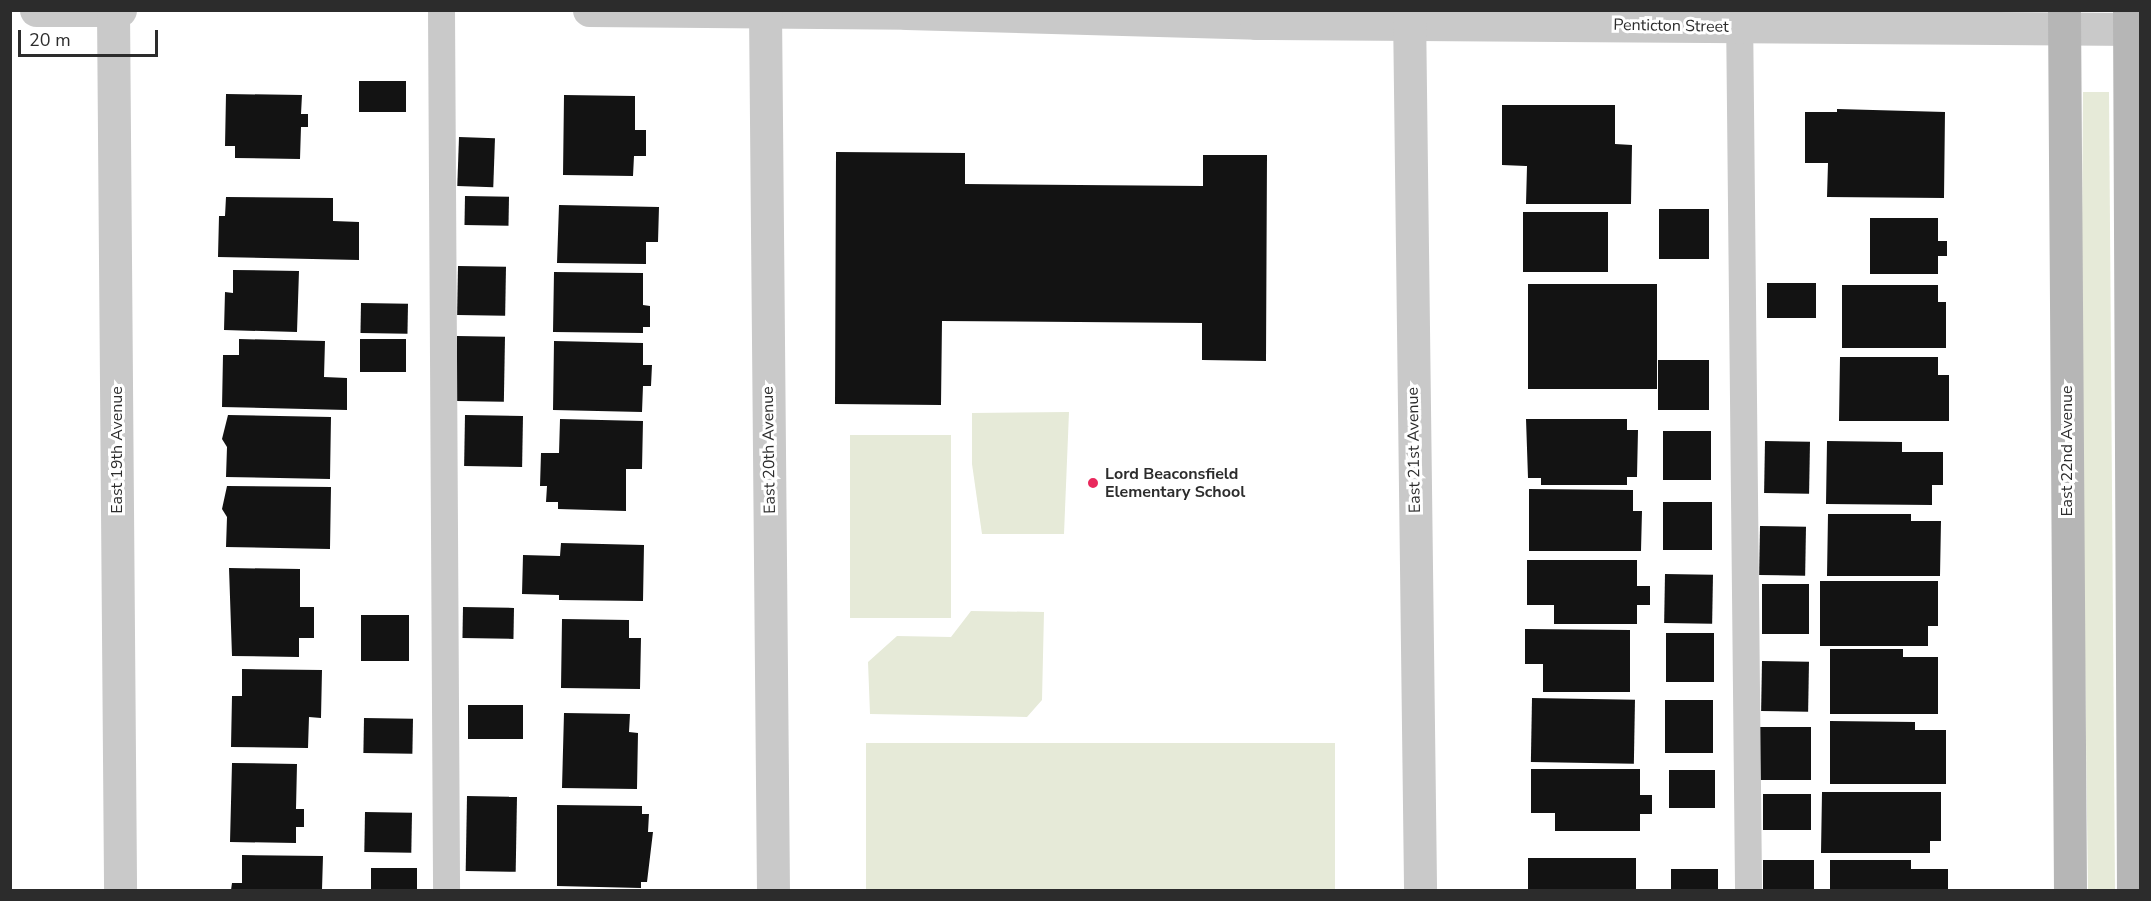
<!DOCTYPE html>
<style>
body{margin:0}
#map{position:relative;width:2151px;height:901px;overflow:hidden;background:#fff;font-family:"Nunito Sans",sans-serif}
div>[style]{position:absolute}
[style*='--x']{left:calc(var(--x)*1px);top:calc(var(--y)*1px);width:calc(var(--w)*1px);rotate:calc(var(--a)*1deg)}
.green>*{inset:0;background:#e6ead8;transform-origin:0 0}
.building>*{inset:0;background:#131313;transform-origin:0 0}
.lane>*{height:27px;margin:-13.5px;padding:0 13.5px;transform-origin:13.5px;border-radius:13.5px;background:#c9c9c9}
.street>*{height:33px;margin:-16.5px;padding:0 16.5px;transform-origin:16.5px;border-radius:16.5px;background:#c9c9c9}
.secondary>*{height:33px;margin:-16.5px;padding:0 16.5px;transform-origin:16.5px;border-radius:16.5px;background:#b6b6b6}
.dots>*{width:16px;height:16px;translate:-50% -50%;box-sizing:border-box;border:3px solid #fff;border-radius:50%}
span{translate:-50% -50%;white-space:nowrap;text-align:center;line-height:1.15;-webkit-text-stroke:6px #fff;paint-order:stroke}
.street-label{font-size:16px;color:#2c2c2c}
.poi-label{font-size:16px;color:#2c2c2c;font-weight:700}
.left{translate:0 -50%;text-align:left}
.frame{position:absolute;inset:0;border:12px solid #2c2c2c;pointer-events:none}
.scale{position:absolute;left:18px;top:30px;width:140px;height:27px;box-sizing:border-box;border:3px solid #2c2c2c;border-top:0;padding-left:8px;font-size:18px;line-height:21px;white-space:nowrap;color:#2c2c2c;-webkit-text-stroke:4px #fff;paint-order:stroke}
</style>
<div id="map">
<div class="green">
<div style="clip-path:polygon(2083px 92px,2109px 92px,2115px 890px,2088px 890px,2081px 359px)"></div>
<div style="clip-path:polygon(1069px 412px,1064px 534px,982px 534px,972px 464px,972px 413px)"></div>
<div style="left:850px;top:435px;width:101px;height:183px"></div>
<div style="clip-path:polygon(971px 611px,1044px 612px,1042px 700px,1027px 717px,870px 714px,868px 662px,897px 636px,951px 637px)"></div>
<div style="left:866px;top:743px;width:469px;height:147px"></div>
</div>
<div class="building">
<div style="left:359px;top:81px;width:47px;height:31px"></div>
<div style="clip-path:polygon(226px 94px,302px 95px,301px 114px,308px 114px,308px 127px,301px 127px,300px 159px,235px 158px,235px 146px,225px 146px)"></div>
<div style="clip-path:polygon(564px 95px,635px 96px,635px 130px,646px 130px,646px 156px,634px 156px,633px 176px,563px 175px)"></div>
<div style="clip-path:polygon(1502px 105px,1615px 105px,1615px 144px,1632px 145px,1631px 204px,1526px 204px,1527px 166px,1502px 165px)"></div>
<div style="clip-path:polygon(1837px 109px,1945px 112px,1944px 198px,1827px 197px,1828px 163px,1805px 163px,1805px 112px,1837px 112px)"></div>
<div style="left:459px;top:137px;width:36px;height:49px;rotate:2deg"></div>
<div style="clip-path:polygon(836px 152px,965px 153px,965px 184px,1079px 185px,1203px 186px,1203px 155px,1267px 155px,1266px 361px,1202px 360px,1202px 323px,942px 321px,941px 405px,835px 404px)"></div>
<div style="left:465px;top:196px;width:44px;height:29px;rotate:1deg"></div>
<div style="clip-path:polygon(226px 197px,333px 198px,333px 221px,359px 222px,359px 260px,218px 257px,219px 216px,225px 216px)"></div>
<div style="clip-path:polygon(559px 205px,659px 207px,658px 242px,646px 242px,646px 264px,557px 263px)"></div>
<div style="left:1659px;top:209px;width:50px;height:50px"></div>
<div style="left:1523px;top:212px;width:85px;height:60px"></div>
<div style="clip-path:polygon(1870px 218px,1938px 218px,1938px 241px,1947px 241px,1947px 256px,1938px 256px,1938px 274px,1870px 274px)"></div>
<div style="left:458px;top:266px;width:48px;height:49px;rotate:1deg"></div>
<div style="clip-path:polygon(233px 270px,299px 271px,297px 332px,224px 330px,225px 292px,233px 293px)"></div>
<div style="clip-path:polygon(554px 272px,643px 273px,643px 305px,650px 306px,650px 327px,643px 327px,643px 333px,553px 332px)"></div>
<div style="left:1767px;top:283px;width:49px;height:35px"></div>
<div style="left:1528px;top:284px;width:129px;height:105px"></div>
<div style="clip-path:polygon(1842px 285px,1938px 285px,1938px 302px,1946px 302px,1946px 348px,1842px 348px)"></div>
<div style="left:361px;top:303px;width:47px;height:30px;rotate:1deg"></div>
<div style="left:457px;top:336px;width:48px;height:65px;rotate:1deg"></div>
<div style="clip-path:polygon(239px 339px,325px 341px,324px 377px,347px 378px,347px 410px,222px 407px,223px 355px,239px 355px)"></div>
<div style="left:360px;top:339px;width:46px;height:33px"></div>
<div style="clip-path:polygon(554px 341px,643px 343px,643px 365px,652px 365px,651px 386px,643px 386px,642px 412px,553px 410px)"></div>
<div style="clip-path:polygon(1840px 357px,1938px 357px,1938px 375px,1949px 375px,1949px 421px,1839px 421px)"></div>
<div style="left:1658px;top:360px;width:51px;height:50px"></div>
<div style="clip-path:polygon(228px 415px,331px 417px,330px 479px,226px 477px,227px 447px,222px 439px)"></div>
<div style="left:465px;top:415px;width:58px;height:51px;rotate:1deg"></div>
<div style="clip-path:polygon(560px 419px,643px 421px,642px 469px,626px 469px,626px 511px,558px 509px,558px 502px,546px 502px,547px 486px,540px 486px,541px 453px,559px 453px)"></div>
<div style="clip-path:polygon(1526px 419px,1627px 419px,1627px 430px,1638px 430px,1637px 477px,1627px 477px,1627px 485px,1541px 485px,1541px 478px,1528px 478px)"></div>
<div style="left:1663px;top:431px;width:48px;height:49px"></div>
<div style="left:1765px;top:441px;width:45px;height:52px;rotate:1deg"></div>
<div style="clip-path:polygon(1827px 441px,1902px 442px,1902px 452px,1943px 452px,1943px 485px,1932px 485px,1932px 505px,1826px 504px)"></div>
<div style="clip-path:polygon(227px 486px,331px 487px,330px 549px,226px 547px,227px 517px,222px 509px)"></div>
<div style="clip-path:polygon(1529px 489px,1633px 490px,1633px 511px,1642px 511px,1641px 551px,1529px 551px)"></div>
<div style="left:1663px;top:502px;width:49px;height:48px"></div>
<div style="clip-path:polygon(1828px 514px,1911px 514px,1911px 521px,1941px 521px,1940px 576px,1827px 576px)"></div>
<div style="left:1760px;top:526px;width:46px;height:49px;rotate:1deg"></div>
<div style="clip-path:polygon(561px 543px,644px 545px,643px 601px,559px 600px,559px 595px,522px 594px,523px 555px,560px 556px)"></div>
<div style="clip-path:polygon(1527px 560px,1637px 560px,1637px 586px,1650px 586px,1650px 605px,1637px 605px,1637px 624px,1554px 624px,1554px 605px,1527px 605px)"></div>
<div style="clip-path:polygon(229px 568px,300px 569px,300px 607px,314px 607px,314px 638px,299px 638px,299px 657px,232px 656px)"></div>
<div style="left:1665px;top:574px;width:48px;height:49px;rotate:1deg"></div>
<div style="clip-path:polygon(1820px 581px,1938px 581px,1938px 626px,1928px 626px,1928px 646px,1820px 646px)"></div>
<div style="left:1762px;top:584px;width:47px;height:50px"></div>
<div style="left:463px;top:607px;width:51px;height:31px;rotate:1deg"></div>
<div style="left:361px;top:615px;width:48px;height:46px"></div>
<div style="clip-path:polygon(562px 619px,629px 620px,629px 638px,641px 638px,640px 689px,561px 688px)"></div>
<div style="clip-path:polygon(1525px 629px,1630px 630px,1630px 692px,1543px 692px,1543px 664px,1525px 664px)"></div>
<div style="left:1666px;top:633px;width:48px;height:49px"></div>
<div style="clip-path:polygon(1830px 649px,1903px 649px,1903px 657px,1938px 657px,1938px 714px,1830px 714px)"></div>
<div style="left:1762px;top:661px;width:47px;height:50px;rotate:1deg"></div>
<div style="clip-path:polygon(242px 669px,322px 670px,321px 718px,309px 717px,308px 748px,231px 747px,232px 696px,242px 696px)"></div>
<div style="left:1532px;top:698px;width:103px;height:64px;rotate:1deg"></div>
<div style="left:1665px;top:700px;width:48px;height:53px"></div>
<div style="left:468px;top:705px;width:55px;height:34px"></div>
<div style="clip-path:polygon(564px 713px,630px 714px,629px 732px,638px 733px,637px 789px,562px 788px)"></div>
<div style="left:364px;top:718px;width:49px;height:35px;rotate:1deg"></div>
<div style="clip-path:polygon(1830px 721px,1915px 722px,1915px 730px,1946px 730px,1946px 784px,1830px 784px)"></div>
<div style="left:1760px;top:727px;width:51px;height:53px"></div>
<div style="clip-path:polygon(232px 763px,297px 764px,296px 809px,304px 809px,304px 827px,296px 827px,296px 843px,230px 842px)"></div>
<div style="clip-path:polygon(1531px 769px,1640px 769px,1640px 795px,1652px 795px,1652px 814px,1640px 814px,1640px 831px,1555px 831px,1555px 813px,1531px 813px)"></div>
<div style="left:1669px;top:770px;width:46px;height:38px"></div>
<div style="clip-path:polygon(1822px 792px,1941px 792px,1941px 841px,1930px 841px,1930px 853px,1821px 853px)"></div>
<div style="left:1763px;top:794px;width:48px;height:36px"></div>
<div style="left:467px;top:796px;width:50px;height:75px;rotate:1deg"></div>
<div style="clip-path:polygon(557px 805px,642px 806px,642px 814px,649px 814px,648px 832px,653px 832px,647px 882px,641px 882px,641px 888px,557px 886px)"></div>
<div style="left:365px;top:812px;width:47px;height:40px;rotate:1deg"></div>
<div style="clip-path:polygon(242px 855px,323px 856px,322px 890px,231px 890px,232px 883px,242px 883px)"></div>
<div style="left:1528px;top:858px;width:108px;height:32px"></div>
<div style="left:1763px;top:860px;width:51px;height:30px"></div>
<div style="clip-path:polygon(1830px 860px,1911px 860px,1911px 869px,1948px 869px,1948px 890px,1830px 890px)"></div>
<div style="left:371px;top:868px;width:46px;height:22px"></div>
<div style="left:1671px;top:869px;width:47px;height:21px"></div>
</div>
<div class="lane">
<div style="--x:441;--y:10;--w:880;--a:89.67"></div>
<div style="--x:1739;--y:10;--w:880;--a:89.41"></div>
</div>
<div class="street">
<div style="--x:36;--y:10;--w:84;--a:0"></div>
<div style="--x:113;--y:10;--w:880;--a:89.54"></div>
<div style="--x:589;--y:10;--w:317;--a:0.5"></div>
<div style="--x:906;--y:13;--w:350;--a:1.6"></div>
<div style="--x:1256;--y:23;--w:884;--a:0.39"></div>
<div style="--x:765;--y:10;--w:880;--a:89.48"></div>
<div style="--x:1409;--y:10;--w:880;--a:89.28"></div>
</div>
<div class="secondary">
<div style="--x:2064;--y:10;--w:880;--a:89.61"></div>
<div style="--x:2129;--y:10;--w:880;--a:89.74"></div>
</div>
<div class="dots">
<div style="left:1093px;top:483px;background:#e9285c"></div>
</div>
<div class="street-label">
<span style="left:1671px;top:26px;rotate:1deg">Penticton Street</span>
<span style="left:117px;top:450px;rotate:-90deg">East 19th Avenue</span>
<span style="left:769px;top:450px;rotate:-91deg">East 20th Avenue</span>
<span style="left:1414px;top:450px;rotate:-91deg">East 21st Avenue</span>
<span style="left:2067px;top:451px;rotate:-90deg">East 22nd Avenue</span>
</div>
<div class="poi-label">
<span class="left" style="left:1105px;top:483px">Lord Beaconsfield<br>Elementary School</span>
</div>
<div class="frame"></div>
<div class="scale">20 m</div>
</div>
